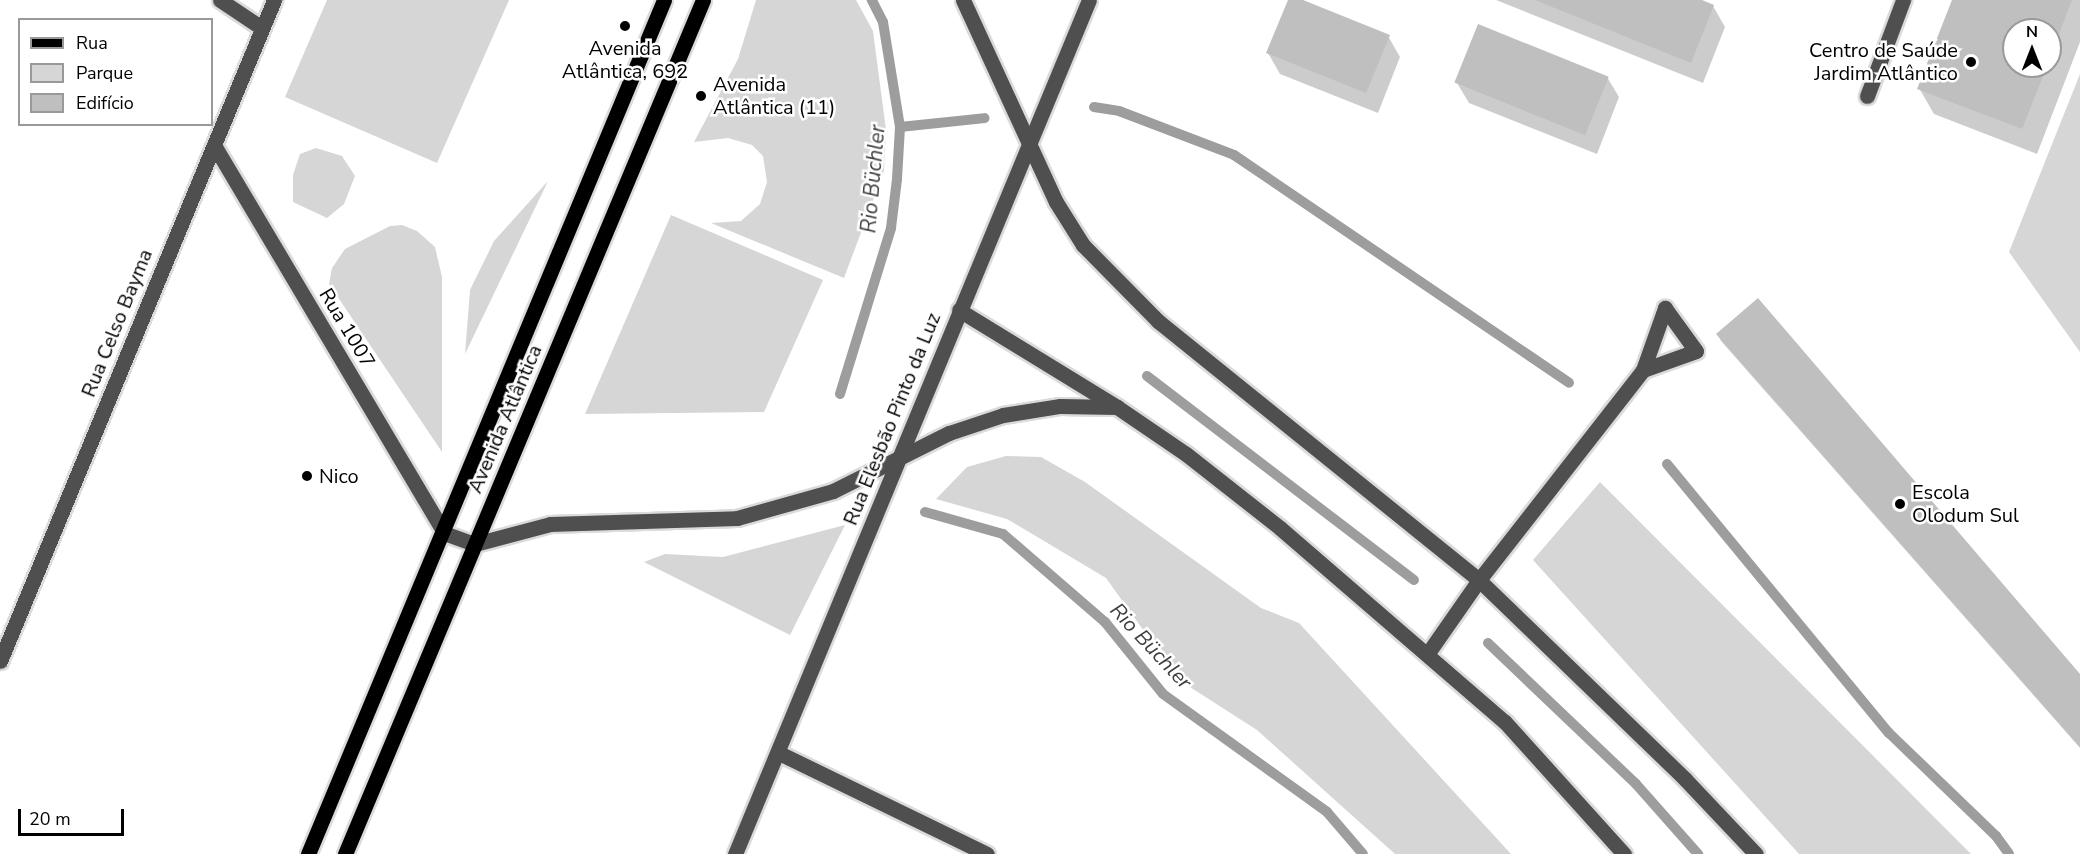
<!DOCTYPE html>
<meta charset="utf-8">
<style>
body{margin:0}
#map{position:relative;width:2080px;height:854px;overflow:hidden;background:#fff;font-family:"Nunito Sans",sans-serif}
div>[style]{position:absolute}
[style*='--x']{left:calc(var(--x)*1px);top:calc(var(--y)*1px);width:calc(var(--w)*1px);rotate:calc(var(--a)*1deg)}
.green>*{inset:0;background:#d6d6d6}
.shadow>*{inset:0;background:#0003}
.stream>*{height:10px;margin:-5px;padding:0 5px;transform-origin:5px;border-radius:5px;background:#9d9d9d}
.building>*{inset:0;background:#bfbfbf;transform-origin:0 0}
.roads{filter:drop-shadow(2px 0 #dbdbdb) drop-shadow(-2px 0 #dbdbdb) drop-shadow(0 2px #dbdbdb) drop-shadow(0 -2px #dbdbdb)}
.minor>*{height:15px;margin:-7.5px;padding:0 7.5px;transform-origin:7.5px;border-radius:7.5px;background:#4f4f4f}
.major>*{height:15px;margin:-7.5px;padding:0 7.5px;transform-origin:7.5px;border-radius:7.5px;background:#000}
.dots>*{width:16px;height:16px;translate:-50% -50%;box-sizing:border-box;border:3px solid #fff;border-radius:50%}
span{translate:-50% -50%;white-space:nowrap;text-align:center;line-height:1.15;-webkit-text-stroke:5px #fff;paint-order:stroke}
.poi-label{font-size:20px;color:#000}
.right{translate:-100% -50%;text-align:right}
.left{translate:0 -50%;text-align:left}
.street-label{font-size:20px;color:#000}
.water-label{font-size:21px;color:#3e3e3e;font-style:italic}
.legend{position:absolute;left:18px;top:18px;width:195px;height:108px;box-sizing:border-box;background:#fff;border:2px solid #999;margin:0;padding:8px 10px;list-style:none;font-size:18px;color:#000}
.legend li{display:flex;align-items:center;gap:12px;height:30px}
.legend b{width:30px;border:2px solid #999}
.north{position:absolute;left:2002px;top:18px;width:60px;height:60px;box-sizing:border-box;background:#fff;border:2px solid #999;border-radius:50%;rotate:0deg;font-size:16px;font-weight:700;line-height:24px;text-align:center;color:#000}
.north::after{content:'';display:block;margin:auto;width:21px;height:27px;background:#000;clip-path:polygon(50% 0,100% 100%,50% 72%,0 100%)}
.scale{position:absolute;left:18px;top:809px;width:106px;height:27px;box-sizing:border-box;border:3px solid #000;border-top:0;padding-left:8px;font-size:18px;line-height:21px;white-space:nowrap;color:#000;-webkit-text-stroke:4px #fff;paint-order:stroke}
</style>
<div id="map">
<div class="green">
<div style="clip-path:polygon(327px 0,509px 0,437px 163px,285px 97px)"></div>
<div style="clip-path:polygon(756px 0,856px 0,873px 31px,886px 130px,884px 171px,844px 278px,711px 223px,741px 221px,760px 204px,767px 182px,763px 156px,752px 145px,728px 138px,694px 142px,738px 59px)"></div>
<div style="clip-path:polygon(2080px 74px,2080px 352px,2009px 252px)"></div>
<div style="clip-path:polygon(316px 148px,342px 156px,355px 176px,344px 204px,327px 218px,293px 202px,293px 175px,300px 154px)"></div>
<div style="clip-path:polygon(548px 181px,465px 354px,470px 290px,494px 241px)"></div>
<div style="clip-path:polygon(671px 215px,823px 280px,764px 412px,585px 414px)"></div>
<div style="clip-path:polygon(402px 225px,417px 231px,435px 247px,442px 277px,442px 452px,329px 284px,332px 268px,345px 249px,390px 226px)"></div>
<div style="clip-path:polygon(1006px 456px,1041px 457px,1085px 482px,1261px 608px,1299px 623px,1511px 854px,1395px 854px,1257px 730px,1179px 680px,1106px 578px,1007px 519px,936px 499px,967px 467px)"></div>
<div style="clip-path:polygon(1600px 482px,1971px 854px,1972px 854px,1799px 854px,1533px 560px)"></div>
<div style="clip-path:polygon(845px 525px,790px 635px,644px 562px,665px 554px,723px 557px)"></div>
</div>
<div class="shadow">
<div style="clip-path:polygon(1289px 0,1299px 0,1388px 36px,1400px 57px,1378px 113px,1280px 74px,1268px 53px)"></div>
<div style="clip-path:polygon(1496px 0,1698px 0,1713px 6px,1725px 27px,1703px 83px)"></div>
<div style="clip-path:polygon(evenodd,1953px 0,2080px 0,2080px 42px,2037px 154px,1934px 114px,1919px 88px,1953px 0,2014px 30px,2050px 30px,2050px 66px,2014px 66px,2014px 30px)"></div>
<div style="clip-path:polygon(1607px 77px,1619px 97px,1597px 154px,1469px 103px,1457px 83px)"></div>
<div style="clip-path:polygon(1718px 335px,2080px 676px,2080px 748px,1721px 341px)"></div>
</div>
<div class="stream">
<div style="--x:1094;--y:107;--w:25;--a:9"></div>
<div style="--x:1119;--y:111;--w:123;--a:20.9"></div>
<div style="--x:1234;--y:155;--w:405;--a:34.2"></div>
<div style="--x:900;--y:127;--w:85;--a:-6"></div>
<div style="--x:1147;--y:376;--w:336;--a:37.4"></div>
<div style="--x:840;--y:394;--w:174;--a:-72.9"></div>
<div style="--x:891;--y:228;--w:49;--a:-83"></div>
<div style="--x:897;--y:179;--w:52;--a:-86.7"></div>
<div style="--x:900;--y:127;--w:106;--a:-99.2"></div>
<div style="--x:883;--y:22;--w:25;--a:-117"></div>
<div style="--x:1667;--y:464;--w:349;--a:50.5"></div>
<div style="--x:1889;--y:733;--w:149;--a:43.9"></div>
<div style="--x:1996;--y:836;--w:22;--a:54"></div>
<div style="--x:925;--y:512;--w:81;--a:15.8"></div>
<div style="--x:1003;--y:534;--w:135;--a:40.8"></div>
<div style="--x:1105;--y:622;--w:92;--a:51.1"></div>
<div style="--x:1163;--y:694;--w:202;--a:35.7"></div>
<div style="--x:1327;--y:812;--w:55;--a:49.4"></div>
<div style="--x:1488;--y:643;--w:204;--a:43.6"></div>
<div style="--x:1636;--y:784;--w:94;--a:48.5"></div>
</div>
<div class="building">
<div style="clip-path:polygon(1288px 0,1303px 0,1390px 35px,1366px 93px,1266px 53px)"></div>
<div style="clip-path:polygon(1535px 0,1702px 0,1714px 5px,1691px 63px)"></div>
<div style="clip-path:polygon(1952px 0,2072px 0,2050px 57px,2050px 30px,2014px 30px,2014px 66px,2047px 66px,2022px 129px,1917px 89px)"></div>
<div style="left:1478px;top:24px;width:141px;height:63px;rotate:22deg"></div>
<div style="clip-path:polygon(1758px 298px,2080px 674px,2080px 747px,1716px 334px)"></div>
</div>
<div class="roads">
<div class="minor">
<div style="--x:220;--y:0;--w:50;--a:33.7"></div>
<div style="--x:963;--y:0;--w:222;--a:65.3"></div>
<div style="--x:1056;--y:202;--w:51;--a:57.9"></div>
<div style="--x:1083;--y:245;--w:107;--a:45.4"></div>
<div style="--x:1158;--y:321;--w:412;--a:38.9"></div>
<div style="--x:1479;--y:580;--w:286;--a:44"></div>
<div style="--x:1685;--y:779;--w:103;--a:46.6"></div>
<div style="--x:1867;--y:96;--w:103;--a:-69.4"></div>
<div style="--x:214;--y:145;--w:451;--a:59.3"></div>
<div style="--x:444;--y:533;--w:33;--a:20"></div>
<div style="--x:475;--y:544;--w:78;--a:-14.9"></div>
<div style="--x:550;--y:524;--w:187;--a:-1.8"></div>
<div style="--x:737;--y:518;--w:100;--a:-15.7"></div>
<div style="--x:833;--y:491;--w:130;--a:-26.6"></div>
<div style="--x:949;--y:433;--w:57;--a:-18.4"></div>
<div style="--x:1003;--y:415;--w:58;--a:-9"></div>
<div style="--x:1060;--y:406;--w:57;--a:1"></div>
<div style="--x:959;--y:310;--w:185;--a:31.5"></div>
<div style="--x:1117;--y:407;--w:83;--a:34.3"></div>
<div style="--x:1186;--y:454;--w:120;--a:38.2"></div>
<div style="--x:1280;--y:528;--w:297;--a:40.8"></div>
<div style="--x:1505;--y:722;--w:178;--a:48"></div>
<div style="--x:1643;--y:370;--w:56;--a:-19.7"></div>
<div style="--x:1696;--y:351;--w:53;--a:-125.8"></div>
<div style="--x:1428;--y:653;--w:89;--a:-55.1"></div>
<div style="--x:1479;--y:580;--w:266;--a:-52"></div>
<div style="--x:1643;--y:370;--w:66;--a:-70.5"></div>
<div style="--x:0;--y:661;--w:716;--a:-67.48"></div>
<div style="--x:779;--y:753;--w:231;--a:25.9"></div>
<div style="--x:735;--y:854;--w:924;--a:-67.49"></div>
</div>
<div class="major">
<div style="--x:308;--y:854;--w:925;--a:-67.37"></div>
<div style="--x:345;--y:854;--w:926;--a:-67.26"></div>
</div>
</div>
<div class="dots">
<div style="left:625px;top:26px;background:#000"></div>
<div style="left:1971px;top:62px;background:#000"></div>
<div style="left:701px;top:96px;background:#000"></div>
<div style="left:307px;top:476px;background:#000"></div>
<div style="left:1900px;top:504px;background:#000"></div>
</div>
<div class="poi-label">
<span style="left:625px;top:60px">Avenida<br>Atlântica, 692</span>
<span class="right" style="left:1958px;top:62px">Centro de Saúde<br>Jardim Atlântico</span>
<span class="left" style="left:713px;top:96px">Avenida<br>Atlântica (11)</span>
<span class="left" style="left:319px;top:476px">Nico</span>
<span class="left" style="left:1912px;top:504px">Escola<br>Olodum Sul</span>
</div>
<div class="street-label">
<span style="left:117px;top:323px;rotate:-68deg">Rua Celso Bayma</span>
<span style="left:347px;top:328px;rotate:59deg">Rua 1007</span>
<span style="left:505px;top:419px;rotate:-67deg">Avenida Atlântica</span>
<span style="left:892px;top:419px;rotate:-68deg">Rua Elesbão Pinto da Luz</span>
</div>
<div class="water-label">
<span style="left:873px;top:179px;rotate:-85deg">Rio Büchler</span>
<span style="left:1151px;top:646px;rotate:47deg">Rio Büchler</span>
</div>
<ul class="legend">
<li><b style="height:8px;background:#000"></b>Rua</li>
<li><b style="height:16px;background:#d6d6d6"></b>Parque</li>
<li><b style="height:16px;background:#bfbfbf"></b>Edifício</li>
</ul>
<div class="north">N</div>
<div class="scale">20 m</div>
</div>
